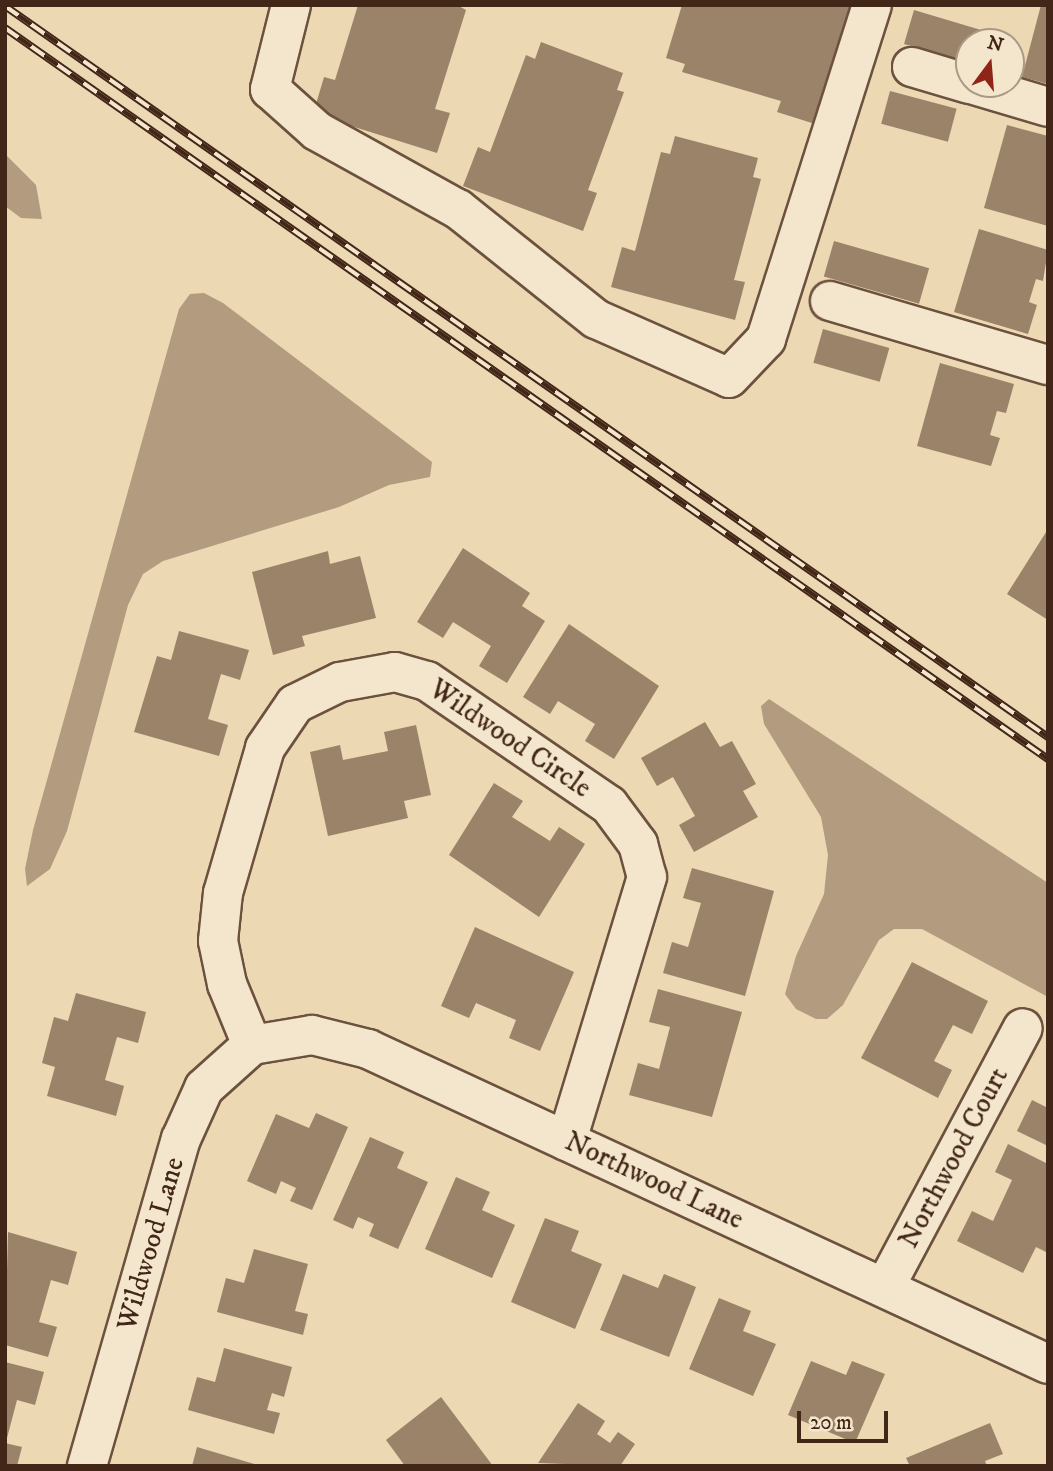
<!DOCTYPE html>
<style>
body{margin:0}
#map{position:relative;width:1053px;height:1471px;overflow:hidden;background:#ecd8b2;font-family:"IM FELL DW Pica",serif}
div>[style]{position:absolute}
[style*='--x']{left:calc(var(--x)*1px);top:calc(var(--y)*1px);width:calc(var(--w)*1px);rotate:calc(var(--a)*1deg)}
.water>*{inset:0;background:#b29b7e}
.building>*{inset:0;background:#9a8368;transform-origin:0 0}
.roads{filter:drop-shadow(2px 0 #6c523e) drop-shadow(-2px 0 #6c523e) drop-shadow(0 2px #6c523e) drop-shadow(0 -2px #6c523e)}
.minor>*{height:38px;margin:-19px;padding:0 19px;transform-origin:19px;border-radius:19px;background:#f3e6cd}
.rail>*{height:8px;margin-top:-4px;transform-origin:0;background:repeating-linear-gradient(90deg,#f3e6cd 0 16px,#422618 0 32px);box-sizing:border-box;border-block:2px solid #422618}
span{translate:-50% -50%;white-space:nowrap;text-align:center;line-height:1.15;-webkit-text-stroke:7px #f3e6cd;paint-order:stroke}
.street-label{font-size:28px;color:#422618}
.frame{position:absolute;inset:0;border:7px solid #422618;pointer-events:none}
.north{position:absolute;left:955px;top:28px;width:70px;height:70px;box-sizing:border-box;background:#f3e6cd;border:2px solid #ac9985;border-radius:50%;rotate:16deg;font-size:19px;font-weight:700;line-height:28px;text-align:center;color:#422618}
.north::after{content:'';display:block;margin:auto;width:24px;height:32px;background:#8f2418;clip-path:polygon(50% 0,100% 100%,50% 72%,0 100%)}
.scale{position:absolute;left:797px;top:1411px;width:91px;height:32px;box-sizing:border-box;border:4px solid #422618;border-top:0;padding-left:9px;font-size:21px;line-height:24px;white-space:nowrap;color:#422618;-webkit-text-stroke:5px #f3e6cd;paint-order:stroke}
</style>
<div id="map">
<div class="water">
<div style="clip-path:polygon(5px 154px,36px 185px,42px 219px,21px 218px,5px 206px)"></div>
<div style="clip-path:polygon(204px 293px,223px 303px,432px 462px,430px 477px,389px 485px,339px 507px,163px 561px,143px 574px,128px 605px,67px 831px,50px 869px,27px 886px,25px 869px,33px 830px,179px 309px,190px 294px)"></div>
<div style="clip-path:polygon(769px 699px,1048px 883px,1048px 997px,922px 929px,894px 929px,879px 940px,843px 1005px,827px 1019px,816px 1019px,796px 1009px,785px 994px,796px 956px,824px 894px,828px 855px,821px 817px,764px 724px,761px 706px)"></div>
</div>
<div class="building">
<div style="clip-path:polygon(358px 5px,457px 5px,466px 10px,435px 109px,450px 113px,437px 153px,313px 114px,324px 77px,335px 80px)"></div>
<div style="clip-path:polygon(682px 5px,851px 5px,815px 124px,777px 112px,781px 101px,682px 72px,685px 64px,666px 58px)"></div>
<div style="clip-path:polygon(1041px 5px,1048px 5px,1048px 84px,1022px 77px)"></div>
<div style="clip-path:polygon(914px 10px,981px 30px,977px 42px,969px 42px,969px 63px,904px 44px)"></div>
<div style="clip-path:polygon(541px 42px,623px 73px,617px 90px,624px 92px,588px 190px,597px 193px,583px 231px,463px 186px,478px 147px,490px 152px,526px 55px,535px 59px)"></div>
<div style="left:890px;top:91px;width:69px;height:34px;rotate:15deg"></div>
<div style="clip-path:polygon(1007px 125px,1048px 136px,1048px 226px,984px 208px)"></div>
<div style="clip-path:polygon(675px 136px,758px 158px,753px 177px,761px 179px,734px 280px,745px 282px,735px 320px,611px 287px,622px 247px,635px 251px,661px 152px,670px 154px)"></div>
<div style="clip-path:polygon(979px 229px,1048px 250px,1043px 281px,1036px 279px,1029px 302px,1037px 305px,1028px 334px,954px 312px)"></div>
<div style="left:834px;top:241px;width:99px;height:37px;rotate:16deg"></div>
<div style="left:823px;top:329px;width:69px;height:35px;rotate:16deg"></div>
<div style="clip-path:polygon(940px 363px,1014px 384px,1006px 413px,997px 411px,990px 435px,1000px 438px,991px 466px,917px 446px)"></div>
<div style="clip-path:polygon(1048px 529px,1048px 620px,1007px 594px)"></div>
<div style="clip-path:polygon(463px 548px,530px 593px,522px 606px,545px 621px,507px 683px,479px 666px,491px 646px,453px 622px,443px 638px,417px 622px)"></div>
<div style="clip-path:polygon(328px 551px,330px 564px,360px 556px,376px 618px,302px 636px,305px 646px,273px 655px,252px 572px)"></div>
<div style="clip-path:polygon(569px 624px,659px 686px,614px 759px,585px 741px,595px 724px,558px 701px,550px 714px,523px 697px)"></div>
<div style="clip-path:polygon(179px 631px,249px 650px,240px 680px,221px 674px,208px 719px,228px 725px,219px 756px,134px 732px,157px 656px,171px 660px)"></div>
<div style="clip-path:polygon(705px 722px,720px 747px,732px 741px,756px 784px,743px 791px,758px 817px,694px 852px,679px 825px,695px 816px,673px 777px,657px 786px,641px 758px)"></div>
<div style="clip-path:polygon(416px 725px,431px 795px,404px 801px,408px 818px,328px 836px,310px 752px,340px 745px,343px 760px,388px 751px,384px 732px)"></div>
<div style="clip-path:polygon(494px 783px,523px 801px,512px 817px,550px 841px,559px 827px,585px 844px,539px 917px,449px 855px)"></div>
<div style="clip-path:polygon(692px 868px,774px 891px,745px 996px,663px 973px,672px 942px,688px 947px,701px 903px,683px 898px)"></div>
<div style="clip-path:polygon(475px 927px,574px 972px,540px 1051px,509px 1038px,516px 1020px,476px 1003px,469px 1018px,441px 1006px)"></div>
<div style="clip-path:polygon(912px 962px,988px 1001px,972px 1034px,953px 1025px,934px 1061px,952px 1070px,938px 1098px,861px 1058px)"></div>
<div style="clip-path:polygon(658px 989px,742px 1012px,712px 1117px,629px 1095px,638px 1063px,659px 1069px,670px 1027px,649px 1022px)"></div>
<div style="clip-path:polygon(76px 993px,146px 1012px,138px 1043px,117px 1037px,105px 1080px,124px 1086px,116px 1116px,47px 1096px,55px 1067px,42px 1063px,54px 1017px,68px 1021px)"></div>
<div style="clip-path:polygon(1032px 1100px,1048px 1108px,1048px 1146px,1017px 1131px)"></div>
<div style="clip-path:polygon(316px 1113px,348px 1127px,312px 1210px,290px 1201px,296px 1188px,281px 1181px,276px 1194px,247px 1181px,276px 1114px,309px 1128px)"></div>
<div style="clip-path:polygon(370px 1137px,404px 1152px,397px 1168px,428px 1182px,398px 1249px,369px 1236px,374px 1224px,358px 1217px,353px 1229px,333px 1220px)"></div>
<div style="clip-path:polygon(1008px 1144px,1048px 1164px,1048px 1253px,1036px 1247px,1023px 1273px,957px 1241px,972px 1211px,993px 1221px,1012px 1180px,995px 1172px)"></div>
<div style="clip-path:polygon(456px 1177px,490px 1192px,482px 1210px,515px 1225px,492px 1278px,425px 1249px)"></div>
<div style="clip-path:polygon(545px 1218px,579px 1231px,571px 1251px,602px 1264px,575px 1329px,511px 1302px)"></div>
<div style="clip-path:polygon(8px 1232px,77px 1252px,68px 1285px,51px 1280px,39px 1322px,57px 1327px,48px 1357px,5px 1345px)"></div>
<div style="clip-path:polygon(254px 1249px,308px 1264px,295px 1311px,308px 1314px,303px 1335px,217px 1312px,226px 1278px,244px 1283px)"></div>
<div style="clip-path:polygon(623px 1274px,658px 1288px,664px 1274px,696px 1287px,669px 1357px,600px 1330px)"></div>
<div style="clip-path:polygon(719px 1298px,751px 1311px,743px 1331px,776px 1344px,753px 1396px,689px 1369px)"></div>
<div style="clip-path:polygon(224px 1348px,292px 1367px,284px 1397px,272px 1393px,267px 1410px,280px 1413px,274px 1434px,188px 1410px,197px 1377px,215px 1382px)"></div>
<div style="clip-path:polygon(811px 1361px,846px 1375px,852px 1361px,885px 1374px,855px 1443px,788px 1415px)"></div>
<div style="clip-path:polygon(5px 1362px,44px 1372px,35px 1405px,17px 1400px,6px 1442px)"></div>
<div style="clip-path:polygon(441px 1397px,493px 1466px,405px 1466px,386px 1440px)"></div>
<div style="clip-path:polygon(578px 1403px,605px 1421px,597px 1434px,610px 1443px,618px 1432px,635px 1444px,620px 1466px,538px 1463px)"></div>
<div style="clip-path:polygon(990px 1423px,1003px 1454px,985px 1461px,987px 1466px,910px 1466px,906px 1458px)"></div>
<div style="clip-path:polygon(5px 1443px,22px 1447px,17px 1466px,5px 1466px)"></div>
<div style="clip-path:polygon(197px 1447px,258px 1465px,258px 1466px,192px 1466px)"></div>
</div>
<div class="roads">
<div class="minor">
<div style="--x:291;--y:5;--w:87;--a:104"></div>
<div style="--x:270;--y:89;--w:63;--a:41.8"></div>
<div style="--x:317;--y:131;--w:161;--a:29"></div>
<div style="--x:458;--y:209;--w:176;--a:38.6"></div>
<div style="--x:596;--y:319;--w:145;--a:23.9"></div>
<div style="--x:729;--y:378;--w:54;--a:-46.5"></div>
<div style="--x:766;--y:339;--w:350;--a:-72.4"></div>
<div style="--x:912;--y:67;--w:59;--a:16.6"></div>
<div style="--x:971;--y:84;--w:80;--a:16.6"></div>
<div style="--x:830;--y:301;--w:227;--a:16.4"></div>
<div style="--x:252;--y:1045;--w:66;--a:-112.3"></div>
<div style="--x:227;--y:984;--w:44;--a:-101.8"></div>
<div style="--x:218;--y:941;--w:48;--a:-84.1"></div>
<div style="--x:223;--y:893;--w:151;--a:-73.8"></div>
<div style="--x:265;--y:748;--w:53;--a:-55.7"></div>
<div style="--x:295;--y:704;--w:50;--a:-26.1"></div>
<div style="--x:340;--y:682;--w:56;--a:-10.3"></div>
<div style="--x:395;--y:672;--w:33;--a:16"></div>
<div style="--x:427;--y:681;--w:220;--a:34.3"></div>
<div style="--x:609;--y:805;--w:49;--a:53.4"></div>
<div style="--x:638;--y:844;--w:34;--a:75"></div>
<div style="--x:647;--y:877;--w:276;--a:106.9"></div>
<div style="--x:252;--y:1045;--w:61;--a:-9.5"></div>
<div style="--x:312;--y:1035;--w:58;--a:14"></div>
<div style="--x:368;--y:1049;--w:749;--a:24.86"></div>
<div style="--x:885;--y:1287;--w:293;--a:-62"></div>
<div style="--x:87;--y:1466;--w:340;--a:-74"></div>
<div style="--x:181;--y:1139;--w:56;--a:-65.7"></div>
<div style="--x:204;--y:1088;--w:64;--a:-41.9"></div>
</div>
</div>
<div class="rail">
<div style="--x:5;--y:6;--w:1274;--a:35.03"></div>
<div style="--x:5;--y:28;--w:1274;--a:35.03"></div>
</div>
<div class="street-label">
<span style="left:510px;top:739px;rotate:34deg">Wildwood Circle</span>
<span style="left:954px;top:1158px;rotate:-62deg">Northwood Court</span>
<span style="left:654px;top:1181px;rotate:25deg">Northwood Lane</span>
<span style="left:151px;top:1244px;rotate:-74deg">Wildwood Lane</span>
</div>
<div class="frame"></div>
<div class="north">N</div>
<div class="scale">20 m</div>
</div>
